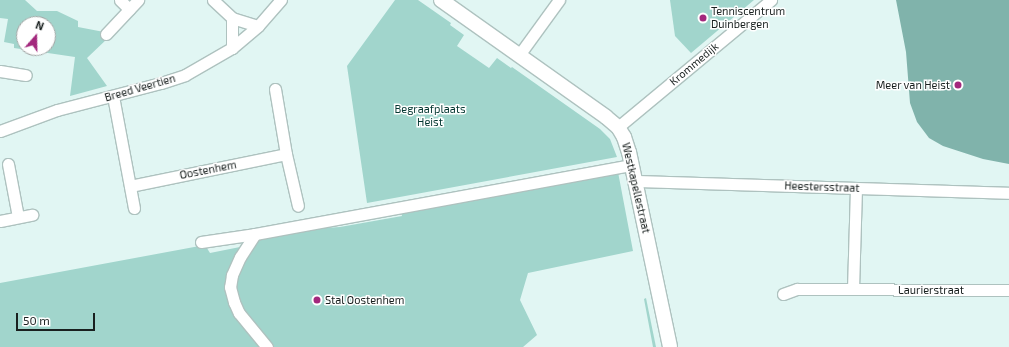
<!DOCTYPE html>
<style>
body{margin:0}
#map{position:relative;width:1009px;height:347px;overflow:hidden;background:#e1f6f3;font-family:"Exo 2",sans-serif}
div>[style]{position:absolute}
[style*='--x']{left:calc(var(--x)*1px);top:calc(var(--y)*1px);width:calc(var(--w)*1px);rotate:calc(var(--a)*1deg)}
.green>*{inset:0;background:#a1d5cc}
.water>*{inset:0;background:#80b3ab}
.roads{filter:drop-shadow(1px 0 #aec2bf) drop-shadow(-1px 0 #aec2bf) drop-shadow(0 1px #aec2bf) drop-shadow(0 -1px #aec2bf)}
.minor>*{height:11px;margin:-5.5px;padding:0 5.5px;transform-origin:5.5px;border-radius:5.5px;background:#fff}
.tertiary>*{height:14px;margin:-7px;padding:0 7px;transform-origin:7px;border-radius:7px;background:#fff}
.dots>*{width:11px;height:11px;translate:-50% -50%;box-sizing:border-box;border:2px solid #fff;border-radius:50%}
span{translate:-50% -50%;white-space:nowrap;text-align:center;line-height:1.15;-webkit-text-stroke:3px #fff;paint-order:stroke}
.poi-label{font-size:11px;color:#19201f}
.left{translate:0 -50%;text-align:left}
.right{translate:-100% -50%;text-align:right}
.street-label{font-size:11px;color:#19201f}
.park-label{font-size:11px;color:#043731}
.north{position:absolute;left:16px;top:16px;width:40px;height:40px;box-sizing:border-box;background:#fff;border:1px solid #a3a6a5;border-radius:50%;rotate:20deg;font-size:11px;font-weight:700;line-height:16px;text-align:center;color:#19201f}
.north::after{content:'';display:block;margin:auto;width:14px;height:18px;background:#a3287d;clip-path:polygon(50% 0,100% 100%,50% 72%,0 100%)}
.scale{position:absolute;left:16px;top:313px;width:79px;height:18px;box-sizing:border-box;border:2px solid #19201f;border-top:0;padding-left:5px;font-size:12px;line-height:14px;white-space:nowrap;color:#19201f;-webkit-text-stroke:3px #fff;paint-order:stroke}
</style>
<div id="map">
<div class="green">
<div style="clip-path:polygon(evenodd,0 0,25px 0,37px 11px,57px 11px,78px 21px,78px 27px,104px 32px,108px 38px,87px 58px,107px 86px,70px 96px,75px 57px,14px 48px,14px 44px,4px 42px,8px 19px,0 18px,0 0,24px 24px,48px 24px,48px 48px,24px 48px,24px 24px)"></div>
<div style="clip-path:polygon(395px 0,418px 0,451px 23px,450px 25px,464px 35px,457px 46px,489px 68px,497px 58px,511px 68px,512px 67px,600px 129px,610px 139px,617px 157px,367px 203px,347px 66px)"></div>
<div style="clip-path:polygon(670px 0,754px 0,691px 53px,675px 36px)"></div>
<div style="clip-path:polygon(618px 172px,633px 251px,528px 273px,520px 300px,537px 335px,523px 347px,0 347px,0 283px,205px 245px,210px 253px,240px 247px,247px 239px,310px 229px,340px 227px,402px 216px,401px 211px)"></div>
<div style="clip-path:polygon(646px 298px,656px 347px,653px 347px,644px 299px)"></div>
</div>
<div class="water">
<div style="clip-path:polygon(896px 0,1009px 0,1009px 164px,983px 159px,943px 146px,929px 138px,917px 122px,910px 103px,906px 52px)"></div>
</div>
<div class="roads">
<div class="minor">
<div style="--x:120;--y:0;--w:13;--a:45"></div>
<div style="--x:213;--y:0;--w:26;--a:43"></div>
<div style="--x:232;--y:18;--w:27;--a:17"></div>
<div style="--x:232;--y:18;--w:30;--a:90"></div>
<div style="--x:106;--y:34;--w:47;--a:-46.7"></div>
<div style="--x:519;--y:55;--w:68;--a:-54"></div>
<div style="--x:0;--y:71;--w:26;--a:9"></div>
<div style="--x:275;--y:89;--w:66;--a:80.4"></div>
<div style="--x:286;--y:154;--w:53;--a:77"></div>
<div style="--x:113;--y:96;--w:114;--a:79.4"></div>
<div style="--x:618;--y:127;--w:199;--a:-39.7"></div>
<div style="--x:0;--y:131;--w:61;--a:-20.2"></div>
<div style="--x:57;--y:110;--w:107;--a:-14.6"></div>
<div style="--x:161;--y:83;--w:25;--a:-18"></div>
<div style="--x:185;--y:75;--w:54;--a:-29.9"></div>
<div style="--x:232;--y:48;--w:34;--a:-40"></div>
<div style="--x:258;--y:26;--w:35;--a:-49"></div>
<div style="--x:8;--y:164;--w:54;--a:79.3"></div>
<div style="--x:635;--y:181;--w:374;--a:1.8"></div>
<div style="--x:130;--y:186;--w:159;--a:-11.6"></div>
<div style="--x:0;--y:221;--w:33;--a:-11"></div>
<div style="--x:255;--y:234;--w:27;--a:123"></div>
<div style="--x:240;--y:257;--w:20;--a:114"></div>
<div style="--x:232;--y:275;--w:12;--a:99"></div>
<div style="--x:230;--y:287;--w:16;--a:75"></div>
<div style="--x:234;--y:302;--w:12;--a:66"></div>
<div style="--x:239;--y:313;--w:44;--a:50.5"></div>
<div style="--x:201;--y:242;--w:55;--a:-8.4"></div>
<div style="--x:255;--y:234;--w:383;--a:-10.4"></div>
<div style="--x:853;--y:289;--w:101;--a:-88.3"></div>
<div style="--x:783;--y:294;--w:15;--a:-20"></div>
<div style="--x:797;--y:289;--w:212;--a:0.3"></div>
</div>
<div class="tertiary">
<div style="--x:441;--y:0;--w:202;--a:35.3"></div>
<div style="--x:606;--y:117;--w:16;--a:40"></div>
<div style="--x:618;--y:127;--w:12;--a:59"></div>
<div style="--x:624;--y:137;--w:16;--a:72"></div>
<div style="--x:629;--y:152;--w:199;--a:78.1"></div>
</div>
</div>
<div class="dots">
<div style="left:703px;top:18px;background:#a3287d"></div>
<div style="left:958px;top:85px;background:#a3287d"></div>
<div style="left:317px;top:300px;background:#a3287d"></div>
</div>
<div class="poi-label">
<span class="left" style="left:711px;top:18px">Tenniscentrum<br>Duinbergen</span>
<span class="right" style="left:950px;top:85px">Meer van Heist</span>
<span class="left" style="left:325px;top:300px">Stal Oostenhem</span>
</div>
<div class="street-label">
<span style="left:694px;top:64px;rotate:-40deg">Krommedijk</span>
<span style="left:140px;top:88px;rotate:-16deg">Breed Veertien</span>
<span style="left:208px;top:170px;rotate:-11deg">Oostenhem</span>
<span style="left:822px;top:187px;rotate:2deg">Heestersstraat</span>
<span style="left:636px;top:188px;rotate:77deg">Westkapellestraat</span>
<span style="left:931px;top:290px">Laurierstraat</span>
</div>
<div class="park-label">
<span style="left:430px;top:116px">Begraafplaats<br>Heist</span>
</div>
<div class="north">N</div>
<div class="scale">50 m</div>
</div>
